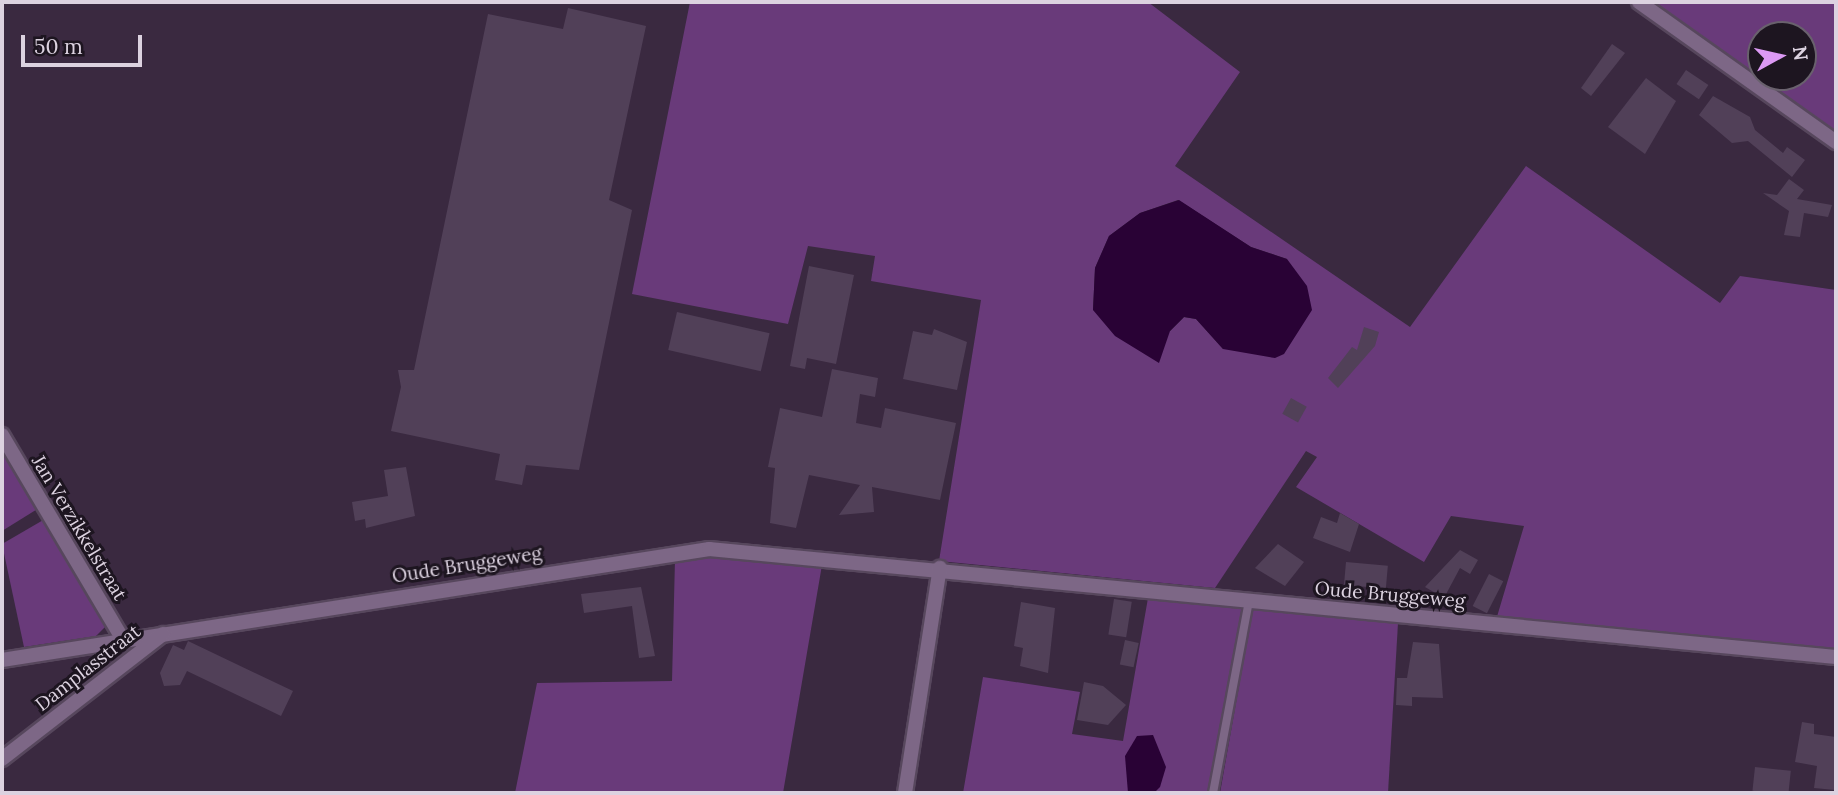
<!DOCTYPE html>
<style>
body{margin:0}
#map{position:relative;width:1838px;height:795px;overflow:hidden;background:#3a2940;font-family:Lora,serif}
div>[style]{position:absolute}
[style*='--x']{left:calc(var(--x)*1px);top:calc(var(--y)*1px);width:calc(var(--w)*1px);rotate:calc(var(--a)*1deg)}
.green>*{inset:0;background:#693a7a}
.water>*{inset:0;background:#290235}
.building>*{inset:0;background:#514058;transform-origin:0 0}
.roads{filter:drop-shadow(2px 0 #57475d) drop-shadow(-2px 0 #57475d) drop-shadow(0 2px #57475d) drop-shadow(0 -2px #57475d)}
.lane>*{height:8px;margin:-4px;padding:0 4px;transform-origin:4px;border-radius:4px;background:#7d6786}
.street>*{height:14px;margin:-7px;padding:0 7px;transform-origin:7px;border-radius:7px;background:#7d6786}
span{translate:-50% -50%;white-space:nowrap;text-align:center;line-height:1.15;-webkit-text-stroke:6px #1d1520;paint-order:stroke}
.street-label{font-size:19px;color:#dcd2e0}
.frame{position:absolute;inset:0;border:4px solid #dcd2e0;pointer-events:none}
.north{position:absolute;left:1747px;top:21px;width:70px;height:70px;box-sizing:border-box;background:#1d1520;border:2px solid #69616d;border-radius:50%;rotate:82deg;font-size:19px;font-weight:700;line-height:28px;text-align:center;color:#dcd2e0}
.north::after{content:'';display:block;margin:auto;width:24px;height:32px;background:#dc99f4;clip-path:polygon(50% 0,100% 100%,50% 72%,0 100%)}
.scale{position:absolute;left:21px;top:35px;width:121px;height:32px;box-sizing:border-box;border:4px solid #dcd2e0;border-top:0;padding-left:9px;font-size:21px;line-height:24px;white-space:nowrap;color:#dcd2e0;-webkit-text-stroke:5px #1d1520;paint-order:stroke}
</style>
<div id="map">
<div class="green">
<div style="clip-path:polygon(evenodd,690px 2px,1148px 2px,1240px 72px,1175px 166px,1410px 327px,1526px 166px,1720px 303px,1740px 276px,1836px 290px,1836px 653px,1496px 620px,1524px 526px,1451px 516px,1424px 562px,1296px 487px,1317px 457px,1306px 451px,1215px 588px,939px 561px,981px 300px,871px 281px,875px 256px,808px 246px,788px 324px,632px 294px,690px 2px,1178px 200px,1251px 247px,1287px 259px,1223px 349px,1196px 319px,1184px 317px,1170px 331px,1093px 310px,1095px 268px,1109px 236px,1140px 213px,1178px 200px)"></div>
<div style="clip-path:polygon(evenodd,1653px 2px,1836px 2px,1836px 131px,1653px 2px,1761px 35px,1803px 35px,1803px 77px,1761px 77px,1761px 35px)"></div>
<div style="clip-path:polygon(2px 445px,39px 508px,2px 531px)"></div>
<div style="clip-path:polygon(45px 519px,108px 624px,96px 636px,24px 647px,2px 544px)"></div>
<div style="clip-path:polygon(712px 556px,822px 565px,783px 793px,515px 793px,537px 683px,672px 681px,675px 559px)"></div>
<div style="clip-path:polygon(1148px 598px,1243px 606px,1208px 793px,963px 793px,983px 677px,1080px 692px,1072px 734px,1123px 741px)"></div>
<div style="clip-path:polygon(1253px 607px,1398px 623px,1388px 793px,1220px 793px)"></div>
</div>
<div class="water">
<div style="clip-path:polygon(1179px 200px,1251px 247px,1287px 259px,1307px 286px,1312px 310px,1284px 354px,1275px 358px,1223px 349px,1196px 319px,1184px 317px,1170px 331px,1159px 363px,1115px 336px,1093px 310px,1095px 268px,1109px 236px,1140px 213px)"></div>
<div style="clip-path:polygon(1153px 735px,1166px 767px,1160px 787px,1154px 793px,1128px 793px,1125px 756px,1137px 736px)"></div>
</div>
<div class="building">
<div style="clip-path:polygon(568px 8px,646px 26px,609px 200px,632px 210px,579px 470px,526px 465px,522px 485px,495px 480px,500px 454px,391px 431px,401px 387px,398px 370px,414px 370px,488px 14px,563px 29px)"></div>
<div style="clip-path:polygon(1612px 44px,1625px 53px,1591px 96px,1581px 88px)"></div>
<div style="left:1686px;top:70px;width:27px;height:17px;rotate:34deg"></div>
<div style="clip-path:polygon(1646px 78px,1676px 101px,1645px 154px,1608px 127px)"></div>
<div style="clip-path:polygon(1713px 96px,1750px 117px,1755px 130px,1783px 153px,1787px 147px,1805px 160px,1792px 177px,1748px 141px,1732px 143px,1699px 115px)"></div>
<div style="clip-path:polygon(1789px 179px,1804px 190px,1797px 199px,1832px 205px,1828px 217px,1804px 213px,1800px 237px,1784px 235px,1789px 211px,1763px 193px,1777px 195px)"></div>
<div style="clip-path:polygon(809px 266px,854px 275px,836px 364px,807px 358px,805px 369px,790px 366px)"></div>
<div style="left:677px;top:312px;width:95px;height:39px;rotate:13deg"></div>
<div style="clip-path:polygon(1364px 327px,1379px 332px,1375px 346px,1338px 388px,1328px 378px,1352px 347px,1357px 350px)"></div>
<div style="clip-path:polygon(934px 329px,967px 342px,957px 390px,903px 379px,913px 331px,932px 335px)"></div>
<div style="clip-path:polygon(832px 369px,878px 378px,875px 397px,860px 394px,856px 423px,881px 428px,885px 408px,956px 423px,940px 500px,872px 487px,874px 512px,839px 515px,860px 485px,809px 475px,796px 528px,770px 523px,775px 468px,768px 467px,780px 408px,822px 417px)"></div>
<div style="left:1291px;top:398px;width:18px;height:18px;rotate:29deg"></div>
<div style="clip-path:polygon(406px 467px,415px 516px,366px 528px,365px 519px,355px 521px,352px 502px,388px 496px,384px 470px)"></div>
<div style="clip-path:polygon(1340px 513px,1359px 524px,1350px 552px,1313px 538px,1321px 517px,1337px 523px)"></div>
<div style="clip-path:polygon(1278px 544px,1304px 562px,1285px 586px,1255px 568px)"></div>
<div style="clip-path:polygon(1460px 550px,1478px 560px,1470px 574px,1460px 568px,1444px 598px,1425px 587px)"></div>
<div style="left:1346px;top:562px;width:42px;height:23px;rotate:5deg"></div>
<div style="left:1489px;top:574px;width:16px;height:36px;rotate:27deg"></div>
<div style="clip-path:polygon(641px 587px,655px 656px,639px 658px,632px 606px,584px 613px,581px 594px)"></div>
<div style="left:1114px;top:599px;width:18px;height:36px;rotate:9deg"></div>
<div style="clip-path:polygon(1021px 602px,1055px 608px,1048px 673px,1020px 666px,1023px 648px,1014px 646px)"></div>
<div style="left:1125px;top:640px;width:14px;height:25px;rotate:12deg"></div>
<div style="clip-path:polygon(188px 641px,293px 691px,281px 716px,187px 671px,180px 685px,164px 686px,160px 673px,173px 645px,184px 650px)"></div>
<div style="clip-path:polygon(1413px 642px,1439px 644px,1443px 698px,1412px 697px,1412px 706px,1396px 705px,1397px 678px,1407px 678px)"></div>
<div style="clip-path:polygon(1084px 682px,1103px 686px,1126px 705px,1108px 725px,1077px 720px)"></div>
<div style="clip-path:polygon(1802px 722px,1814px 724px,1814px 734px,1836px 737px,1835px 790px,1814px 788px,1817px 766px,1795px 762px)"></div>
<div style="left:1755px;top:767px;width:36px;height:24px;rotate:6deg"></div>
</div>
<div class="roads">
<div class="lane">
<div style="--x:1213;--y:793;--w:195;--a:-79.4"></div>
</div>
<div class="street">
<div style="--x:1639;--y:2;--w:242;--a:35.4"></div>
<div style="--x:2;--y:435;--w:238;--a:59.4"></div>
<div style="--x:2;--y:660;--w:716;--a:-8.92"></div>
<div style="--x:709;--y:549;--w:1132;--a:5.47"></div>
<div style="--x:2;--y:759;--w:204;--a:-37.8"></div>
<div style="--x:905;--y:793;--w:228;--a:-81.2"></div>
</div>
</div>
<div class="street-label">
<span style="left:79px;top:528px;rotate:59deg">Jan Verzikkelstraat</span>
<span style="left:467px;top:565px;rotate:-9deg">Oude Bruggeweg</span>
<span style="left:1390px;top:595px;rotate:5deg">Oude Bruggeweg</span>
<span style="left:88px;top:668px;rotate:-38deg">Damplasstraat</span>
</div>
<div class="frame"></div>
<div class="north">N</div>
<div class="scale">50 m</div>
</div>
